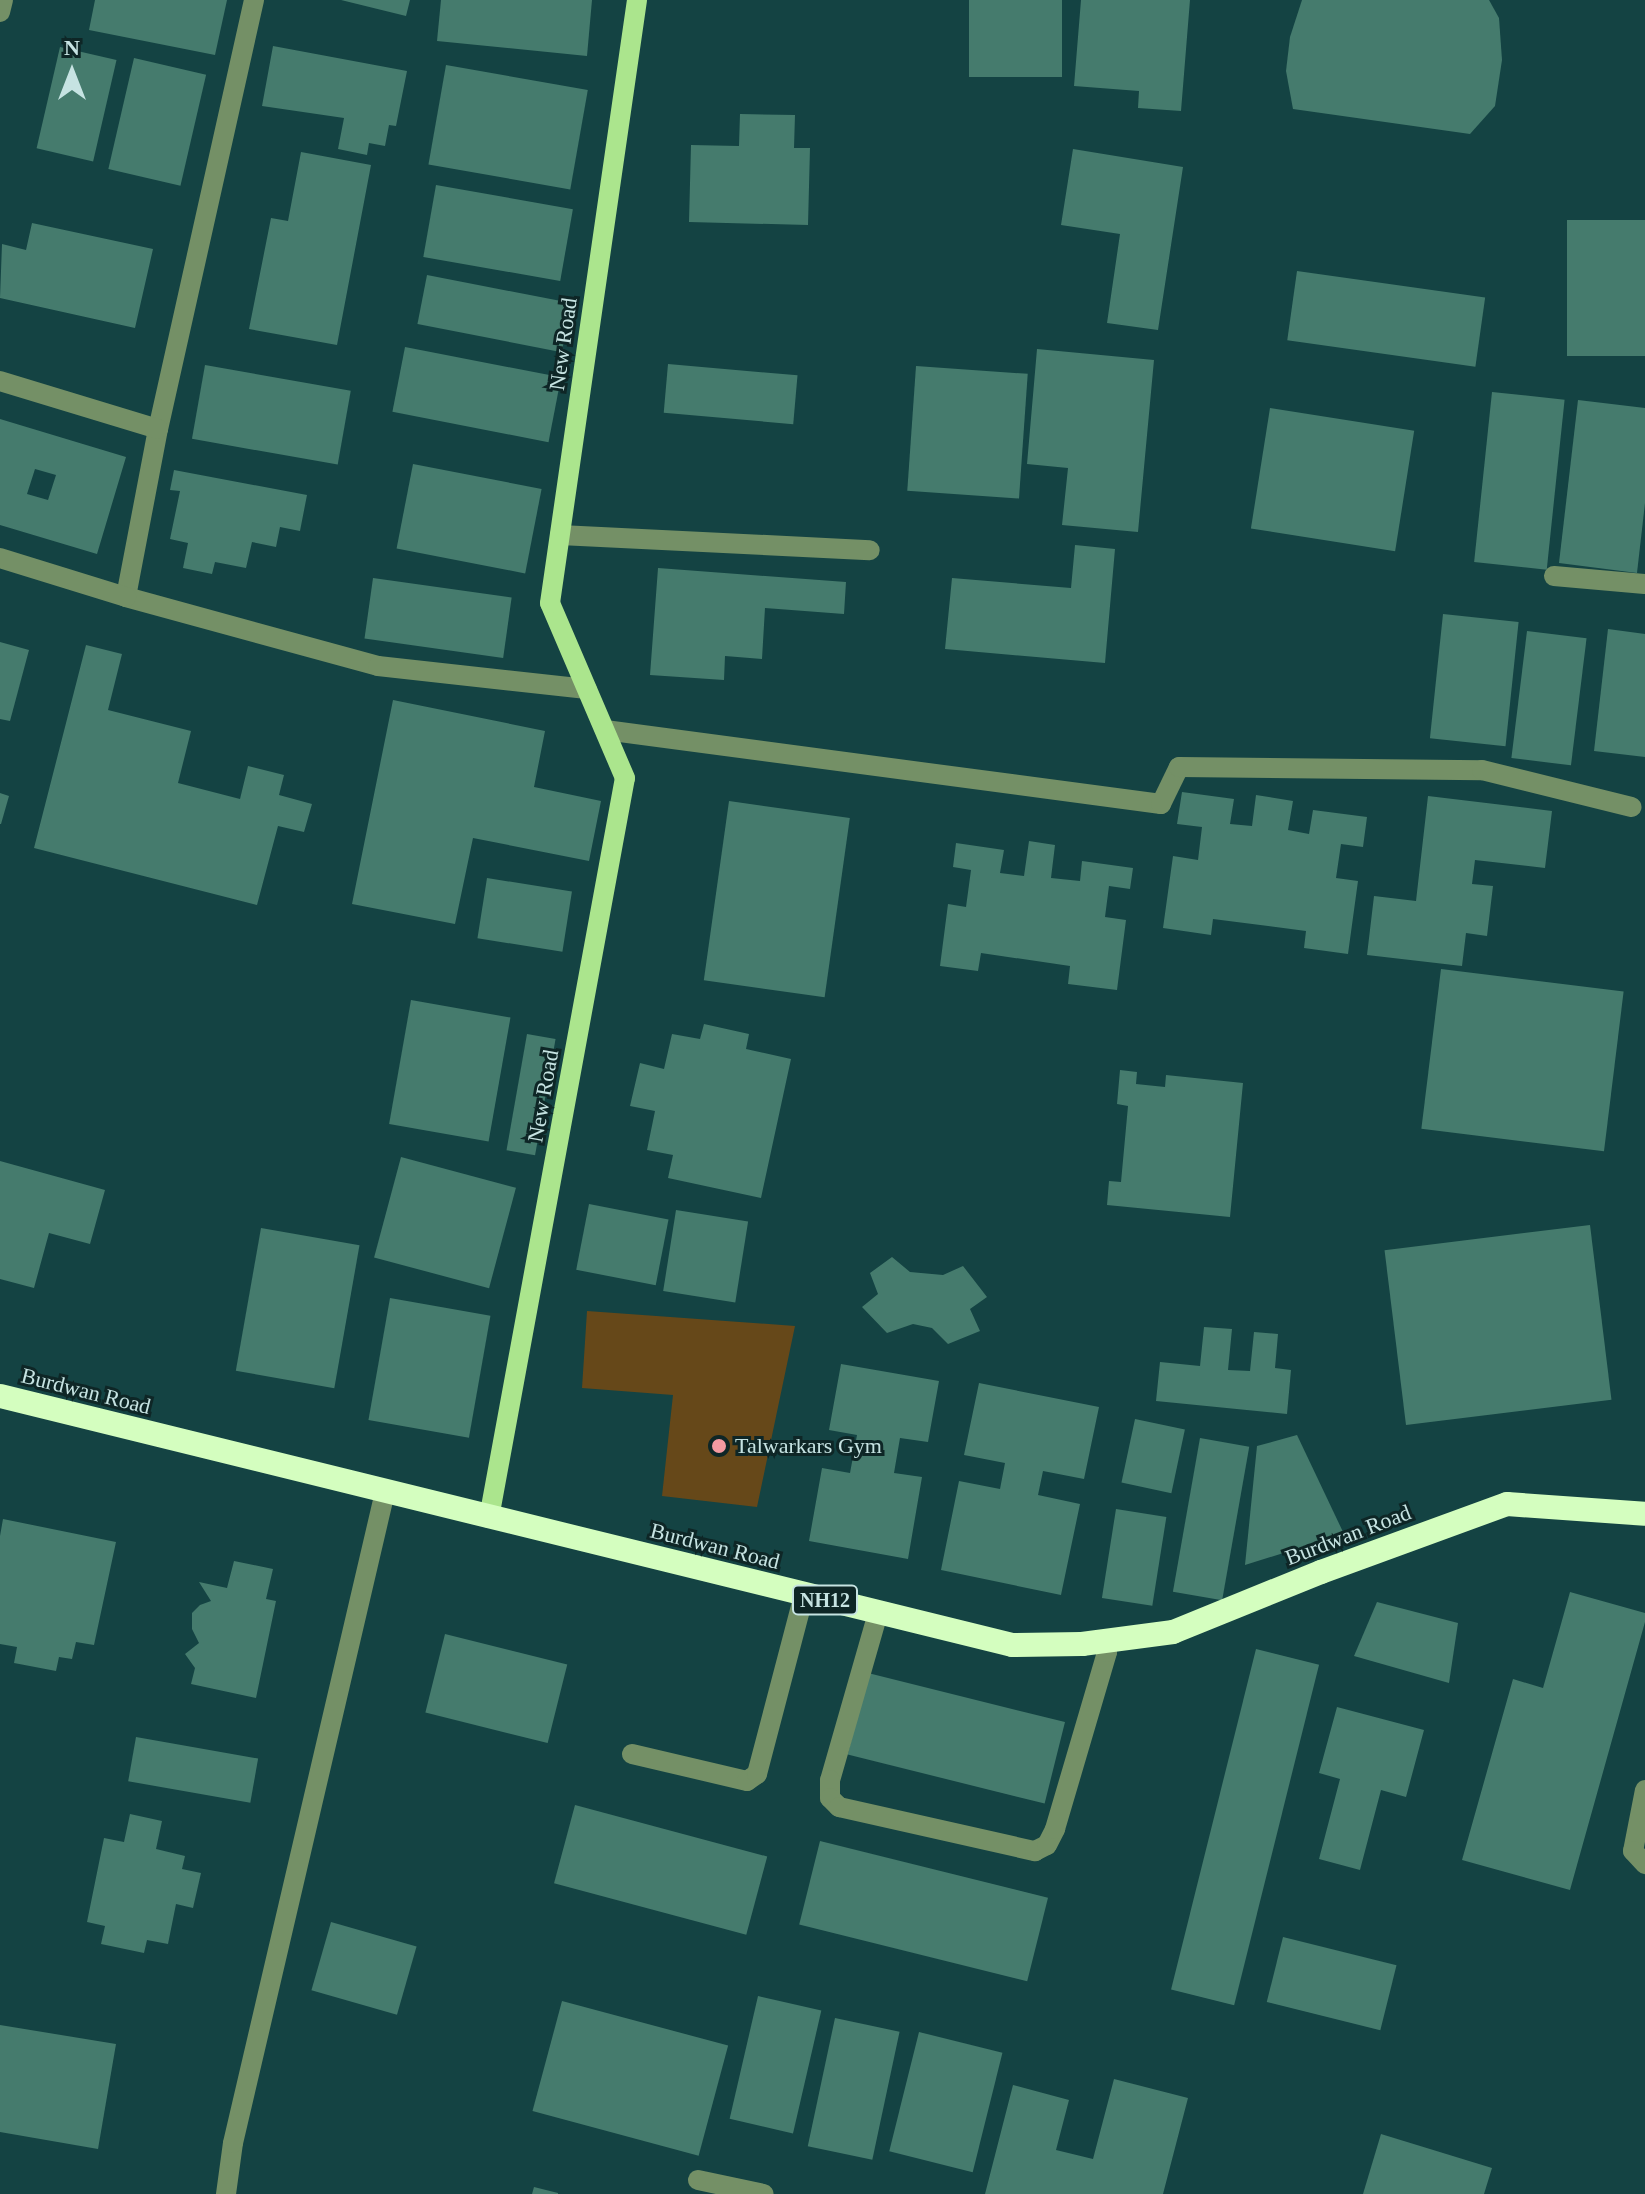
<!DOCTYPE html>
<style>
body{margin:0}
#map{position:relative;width:1645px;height:2194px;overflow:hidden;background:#144343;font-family:Georgia,serif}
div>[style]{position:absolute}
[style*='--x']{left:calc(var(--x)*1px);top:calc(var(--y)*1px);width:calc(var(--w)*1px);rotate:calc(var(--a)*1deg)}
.green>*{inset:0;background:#664819}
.building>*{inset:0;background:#457b6d;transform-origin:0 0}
.minor>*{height:20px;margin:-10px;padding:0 10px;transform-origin:10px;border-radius:10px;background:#749066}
.major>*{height:20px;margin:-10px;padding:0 10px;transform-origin:10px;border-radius:10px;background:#abe58d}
.highway>*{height:24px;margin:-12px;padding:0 12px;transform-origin:12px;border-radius:12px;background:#d4febf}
.dots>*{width:22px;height:22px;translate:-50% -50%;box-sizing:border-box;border:4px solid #0e2626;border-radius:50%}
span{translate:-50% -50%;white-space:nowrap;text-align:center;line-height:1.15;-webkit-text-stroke:6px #0e2626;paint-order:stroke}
.shield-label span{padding:2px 6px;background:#0e2626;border:2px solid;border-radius:6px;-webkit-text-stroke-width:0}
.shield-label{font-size:20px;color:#c6e3e2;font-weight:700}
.street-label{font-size:22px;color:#c6e3e2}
.poi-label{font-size:22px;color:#c6e3e2}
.left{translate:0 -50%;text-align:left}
.north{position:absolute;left:32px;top:32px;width:80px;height:80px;-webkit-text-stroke:6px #0e2626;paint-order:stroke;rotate:0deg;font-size:22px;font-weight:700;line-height:32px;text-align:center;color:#c6e3e2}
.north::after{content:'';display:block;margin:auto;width:28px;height:36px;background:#c6e3e2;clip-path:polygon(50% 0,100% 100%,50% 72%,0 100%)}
</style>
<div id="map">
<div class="green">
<div style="clip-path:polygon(587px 1311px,795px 1326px,757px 1507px,662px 1496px,673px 1395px,582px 1388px)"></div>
</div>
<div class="building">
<div style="clip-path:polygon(95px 0,227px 0,215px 55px,89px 30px)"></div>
<div style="clip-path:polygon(341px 0,410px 0,406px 16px)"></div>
<div style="clip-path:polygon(441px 0,592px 0,587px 56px,437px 41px)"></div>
<div style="left:969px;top:0;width:93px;height:77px"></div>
<div style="clip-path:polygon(1081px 0,1190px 0,1181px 111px,1138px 108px,1139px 91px,1074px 86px)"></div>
<div style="clip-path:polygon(1302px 0,1489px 0,1499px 18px,1502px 60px,1495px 106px,1470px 134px,1293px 109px,1286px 71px,1290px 37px)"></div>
<div style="clip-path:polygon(273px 46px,407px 71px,396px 126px,389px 125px,385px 146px,369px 143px,367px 155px,338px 149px,344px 118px,262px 106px)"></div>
<div style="left:60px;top:47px;width:58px;height:104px;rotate:13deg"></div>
<div style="left:134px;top:58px;width:74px;height:114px;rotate:13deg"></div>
<div style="left:446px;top:65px;width:144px;height:101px;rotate:10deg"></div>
<div style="clip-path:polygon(740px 114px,795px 115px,794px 148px,810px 148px,808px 225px,689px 222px,691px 145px,739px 146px)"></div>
<div style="clip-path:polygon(1073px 149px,1183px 167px,1158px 330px,1107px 323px,1120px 234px,1061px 225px)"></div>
<div style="clip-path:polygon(301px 152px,371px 165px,337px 345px,249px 329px,271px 218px,288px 221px)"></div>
<div style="left:436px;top:185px;width:139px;height:73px;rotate:10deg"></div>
<div style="left:1645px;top:220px;width:136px;height:78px;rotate:90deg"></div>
<div style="clip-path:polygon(32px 223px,153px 249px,135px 328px,0 298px,2px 244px,26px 250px)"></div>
<div style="left:1297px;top:271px;width:190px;height:70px;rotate:8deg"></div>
<div style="left:427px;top:275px;width:147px;height:50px;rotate:11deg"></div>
<div style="left:405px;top:347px;width:159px;height:66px;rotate:11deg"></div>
<div style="clip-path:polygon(1037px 349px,1154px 360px,1138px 532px,1062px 525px,1068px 468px,1027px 464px)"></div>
<div style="left:668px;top:364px;width:130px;height:49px;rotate:5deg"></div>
<div style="left:205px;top:365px;width:148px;height:75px;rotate:10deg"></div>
<div style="left:916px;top:366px;width:112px;height:125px;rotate:4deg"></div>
<div style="left:1492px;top:392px;width:73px;height:171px;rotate:6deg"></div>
<div style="clip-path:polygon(1578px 400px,1645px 408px,1645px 503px,1637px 573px,1559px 563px)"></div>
<div style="left:1270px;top:408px;width:146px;height:122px;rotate:9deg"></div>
<div style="clip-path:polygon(evenodd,0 419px,126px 457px,97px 554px,0 525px,0 419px,35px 469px,56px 475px,48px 500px,27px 494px,35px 469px)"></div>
<div style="left:413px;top:464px;width:131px;height:86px;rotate:11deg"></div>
<div style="clip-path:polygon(174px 470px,307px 495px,300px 531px,280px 527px,276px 547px,252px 542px,246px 568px,215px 562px,212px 574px,183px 568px,188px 543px,170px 539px,180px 491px,170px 490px)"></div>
<div style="clip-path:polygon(1075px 545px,1115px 549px,1105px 663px,945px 649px,952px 578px,1071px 588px)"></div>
<div style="clip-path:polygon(658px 568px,846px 582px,844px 614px,765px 608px,762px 659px,725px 656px,724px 680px,650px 675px)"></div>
<div style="left:373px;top:578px;width:140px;height:61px;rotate:8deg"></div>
<div style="left:1443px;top:614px;width:76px;height:125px;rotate:6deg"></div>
<div style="clip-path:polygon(1608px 629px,1645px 634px,1645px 757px,1594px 751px)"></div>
<div style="left:1527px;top:631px;width:60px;height:128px;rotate:7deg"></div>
<div style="clip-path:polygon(0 642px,29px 650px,10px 721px,0 719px)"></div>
<div style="clip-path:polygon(86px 645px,122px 654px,108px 710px,191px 731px,178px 783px,240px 799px,248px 766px,284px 775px,279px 795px,312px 804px,304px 832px,278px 826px,257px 905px,34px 848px)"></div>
<div style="clip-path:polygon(393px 700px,545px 731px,534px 787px,601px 801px,589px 861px,473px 838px,455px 924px,352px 904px)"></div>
<div style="clip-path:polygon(1182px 792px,1234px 799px,1230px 824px,1252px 826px,1256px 795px,1293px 801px,1288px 830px,1309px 834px,1313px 810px,1367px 817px,1363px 847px,1341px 844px,1336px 878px,1358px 881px,1348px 954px,1304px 948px,1306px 931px,1213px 919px,1211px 935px,1163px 928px,1173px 856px,1198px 860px,1202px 827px,1177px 824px)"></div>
<div style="clip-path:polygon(0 793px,9px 796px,1px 824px,0 824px)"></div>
<div style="clip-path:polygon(1428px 796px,1552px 811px,1545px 868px,1475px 860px,1472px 884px,1493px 886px,1487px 936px,1466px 933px,1462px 966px,1367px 955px,1374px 896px,1416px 901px)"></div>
<div style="left:729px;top:801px;width:122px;height:181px;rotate:8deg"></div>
<div style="clip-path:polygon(1029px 841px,1055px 845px,1051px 878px,1080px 881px,1082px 861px,1133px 868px,1130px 889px,1109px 886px,1105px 917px,1126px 920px,1117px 990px,1068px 984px,1070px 966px,981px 953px,978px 971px,940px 966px,948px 904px,966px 907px,971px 870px,953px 867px,956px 843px,1004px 850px,1000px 873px,1024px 876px)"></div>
<div style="left:487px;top:878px;width:86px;height:61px;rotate:9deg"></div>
<div style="left:1441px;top:969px;width:184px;height:161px;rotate:7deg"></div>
<div style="left:411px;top:1000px;width:101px;height:126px;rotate:10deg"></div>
<div style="clip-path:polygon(704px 1024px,749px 1034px,746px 1049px,791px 1059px,761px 1198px,668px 1178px,673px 1155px,647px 1150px,655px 1111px,630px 1106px,640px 1063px,664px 1069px,672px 1034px,700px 1039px)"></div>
<div style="left:527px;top:1034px;width:29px;height:118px;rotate:10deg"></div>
<div style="clip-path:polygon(1120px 1070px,1137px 1072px,1136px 1084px,1165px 1087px,1166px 1075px,1243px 1083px,1230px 1217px,1107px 1205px,1109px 1181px,1121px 1182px,1128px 1106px,1117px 1104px)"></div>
<div style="left:401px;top:1157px;width:119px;height:104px;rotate:15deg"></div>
<div style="clip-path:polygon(0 1161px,105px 1190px,90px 1244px,49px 1233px,34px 1288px,0 1279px)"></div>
<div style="left:589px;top:1204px;width:81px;height:67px;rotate:11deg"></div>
<div style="left:676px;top:1210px;width:73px;height:82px;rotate:9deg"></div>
<div style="left:1590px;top:1225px;width:176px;height:207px;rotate:83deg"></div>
<div style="left:261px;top:1228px;width:100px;height:145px;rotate:10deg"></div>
<div style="clip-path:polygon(892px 1257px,910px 1272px,943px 1275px,963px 1266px,987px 1297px,970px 1309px,980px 1331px,948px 1344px,932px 1328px,913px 1324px,887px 1333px,862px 1307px,878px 1294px,870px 1273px)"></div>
<div style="left:390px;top:1298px;width:102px;height:124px;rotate:10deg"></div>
<div style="clip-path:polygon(1204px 1327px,1232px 1329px,1228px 1370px,1250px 1371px,1254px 1332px,1278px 1334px,1275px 1368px,1291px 1370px,1287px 1414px,1156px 1401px,1160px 1362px,1200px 1366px)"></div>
<div style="clip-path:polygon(841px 1364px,939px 1381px,928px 1442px,900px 1438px,894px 1473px,922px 1477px,908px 1559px,809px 1541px,822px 1468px,850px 1473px,857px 1435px,829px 1430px)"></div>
<div style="clip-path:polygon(979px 1383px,1099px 1407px,1084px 1479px,1043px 1471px,1038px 1495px,1080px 1504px,1061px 1595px,941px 1570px,959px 1481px,1000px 1489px,1005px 1463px,964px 1455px)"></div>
<div style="left:1135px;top:1419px;width:51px;height:65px;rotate:12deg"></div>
<div style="clip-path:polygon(1297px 1435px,1344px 1534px,1245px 1565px,1257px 1446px)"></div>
<div style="left:1200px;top:1438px;width:50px;height:156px;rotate:10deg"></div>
<div style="left:1116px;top:1509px;width:51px;height:90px;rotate:9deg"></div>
<div style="clip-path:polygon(3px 1519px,116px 1542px,94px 1645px,76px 1642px,72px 1659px,59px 1657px,56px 1671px,14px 1663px,17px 1647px,0 1644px,0 1536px)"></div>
<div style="clip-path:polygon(234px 1561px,273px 1569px,266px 1599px,276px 1601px,256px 1698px,191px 1684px,195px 1668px,185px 1654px,199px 1643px,192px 1629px,192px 1613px,200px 1605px,211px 1601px,199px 1582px,227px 1588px)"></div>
<div style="clip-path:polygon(1570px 1592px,1645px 1613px,1645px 1622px,1570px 1890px,1462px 1860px,1513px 1679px,1543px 1688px)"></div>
<div style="clip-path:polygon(1377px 1602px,1458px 1623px,1449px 1683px,1354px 1656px)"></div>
<div style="left:445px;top:1634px;width:126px;height:81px;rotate:14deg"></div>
<div style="left:1256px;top:1649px;width:65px;height:351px;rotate:14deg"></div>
<div style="left:868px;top:1673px;width:203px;height:84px;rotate:14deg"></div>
<div style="clip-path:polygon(1337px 1707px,1424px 1730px,1406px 1797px,1381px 1790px,1360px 1870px,1319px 1859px,1340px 1779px,1319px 1773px)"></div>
<div style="left:136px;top:1737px;width:124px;height:45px;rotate:10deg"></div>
<div style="left:575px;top:1805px;width:199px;height:81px;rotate:15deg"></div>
<div style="clip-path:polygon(130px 1814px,162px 1821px,156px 1849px,185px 1856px,182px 1869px,201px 1873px,193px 1908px,176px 1904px,168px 1944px,147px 1940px,144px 1953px,101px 1944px,105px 1926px,87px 1922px,104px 1838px,124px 1842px)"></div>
<div style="left:820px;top:1841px;width:235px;height:86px;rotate:14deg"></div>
<div style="left:331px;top:1922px;width:89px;height:71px;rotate:16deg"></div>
<div style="left:1283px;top:1937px;width:117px;height:67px;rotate:14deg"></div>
<div style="left:758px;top:1996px;width:65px;height:126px;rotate:13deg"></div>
<div style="left:562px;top:2001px;width:172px;height:114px;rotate:15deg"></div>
<div style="left:835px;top:2018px;width:66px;height:131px;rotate:12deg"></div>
<div style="clip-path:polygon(0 2025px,116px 2044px,98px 2149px,0 2132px)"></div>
<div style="left:919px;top:2032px;width:86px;height:123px;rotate:14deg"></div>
<div style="clip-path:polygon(1114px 2079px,1188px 2098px,1163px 2194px,985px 2194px,1013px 2085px,1069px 2100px,1056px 2150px,1093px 2159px)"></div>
<div style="clip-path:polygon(1381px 2134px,1492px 2168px,1484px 2194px,1363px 2194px)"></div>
<div style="clip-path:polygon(534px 2187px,558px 2193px,558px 2194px,532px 2194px)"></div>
</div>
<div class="minor">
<div style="--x:254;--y:0;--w:440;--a:102.6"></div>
<div style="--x:158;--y:429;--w:171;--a:100.8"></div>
<div style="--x:126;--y:597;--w:261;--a:15.3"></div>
<div style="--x:378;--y:666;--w:210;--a:6.3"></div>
<div style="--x:0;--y:12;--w:12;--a:-76"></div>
<div style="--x:0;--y:381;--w:165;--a:16.9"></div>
<div style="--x:560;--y:535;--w:310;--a:2.8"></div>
<div style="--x:0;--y:558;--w:132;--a:17.2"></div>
<div style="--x:1554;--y:576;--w:91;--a:5"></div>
<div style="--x:605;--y:730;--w:561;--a:7.58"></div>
<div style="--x:1161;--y:804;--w:41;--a:-64.1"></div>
<div style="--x:1179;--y:767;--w:303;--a:0.6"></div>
<div style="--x:1482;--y:770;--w:154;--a:13.9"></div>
<div style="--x:878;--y:1613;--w:174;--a:106"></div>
<div style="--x:830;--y:1780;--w:18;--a:90"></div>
<div style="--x:830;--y:1798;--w:13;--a:45"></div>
<div style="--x:839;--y:1807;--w:201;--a:12.7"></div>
<div style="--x:1035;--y:1851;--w:13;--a:-27"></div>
<div style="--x:1047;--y:1845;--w:18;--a:-63"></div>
<div style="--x:1055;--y:1829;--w:184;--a:-73.6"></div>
<div style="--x:1107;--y:1652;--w:12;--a:-121"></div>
<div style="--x:632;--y:1754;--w:118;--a:13.2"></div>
<div style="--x:747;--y:1781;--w:12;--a:-35"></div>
<div style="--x:757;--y:1774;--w:185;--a:-75.3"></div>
<div style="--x:1645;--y:1790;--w:62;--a:101.1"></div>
<div style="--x:1633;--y:1851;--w:18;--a:47"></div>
<div style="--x:698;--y:2180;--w:67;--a:12"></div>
<div style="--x:226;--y:2194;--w:51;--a:-82.2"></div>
<div style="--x:233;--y:2143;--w:669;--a:-76.86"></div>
</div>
<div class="major">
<div style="--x:489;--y:1518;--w:752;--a:-79.59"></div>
<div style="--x:625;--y:778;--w:190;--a:-113.2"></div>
<div style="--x:550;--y:603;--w:609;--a:-81.79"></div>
</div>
<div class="highway">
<div style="--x:0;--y:1396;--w:1042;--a:13.82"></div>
<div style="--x:1012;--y:1645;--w:70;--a:-0.8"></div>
<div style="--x:1082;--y:1644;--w:92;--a:-7.5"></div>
<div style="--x:1173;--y:1632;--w:160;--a:-22.1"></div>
<div style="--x:1321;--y:1572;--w:198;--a:-20.1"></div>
<div style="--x:1507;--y:1504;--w:138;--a:4.1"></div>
</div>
<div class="dots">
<div style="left:719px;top:1446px;background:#f49aa1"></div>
</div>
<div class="shield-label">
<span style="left:825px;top:1600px">NH12</span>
</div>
<div class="street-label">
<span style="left:563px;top:344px;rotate:-82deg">New Road</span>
<span style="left:543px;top:1096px;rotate:-80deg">New Road</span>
<span style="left:86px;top:1391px;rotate:14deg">Burdwan Road</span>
<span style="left:1348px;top:1535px;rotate:-21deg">Burdwan Road</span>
<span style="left:715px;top:1546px;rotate:14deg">Burdwan Road</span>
</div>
<div class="poi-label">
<span class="left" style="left:735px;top:1446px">Talwarkars Gym</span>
</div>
<div class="north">N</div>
</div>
